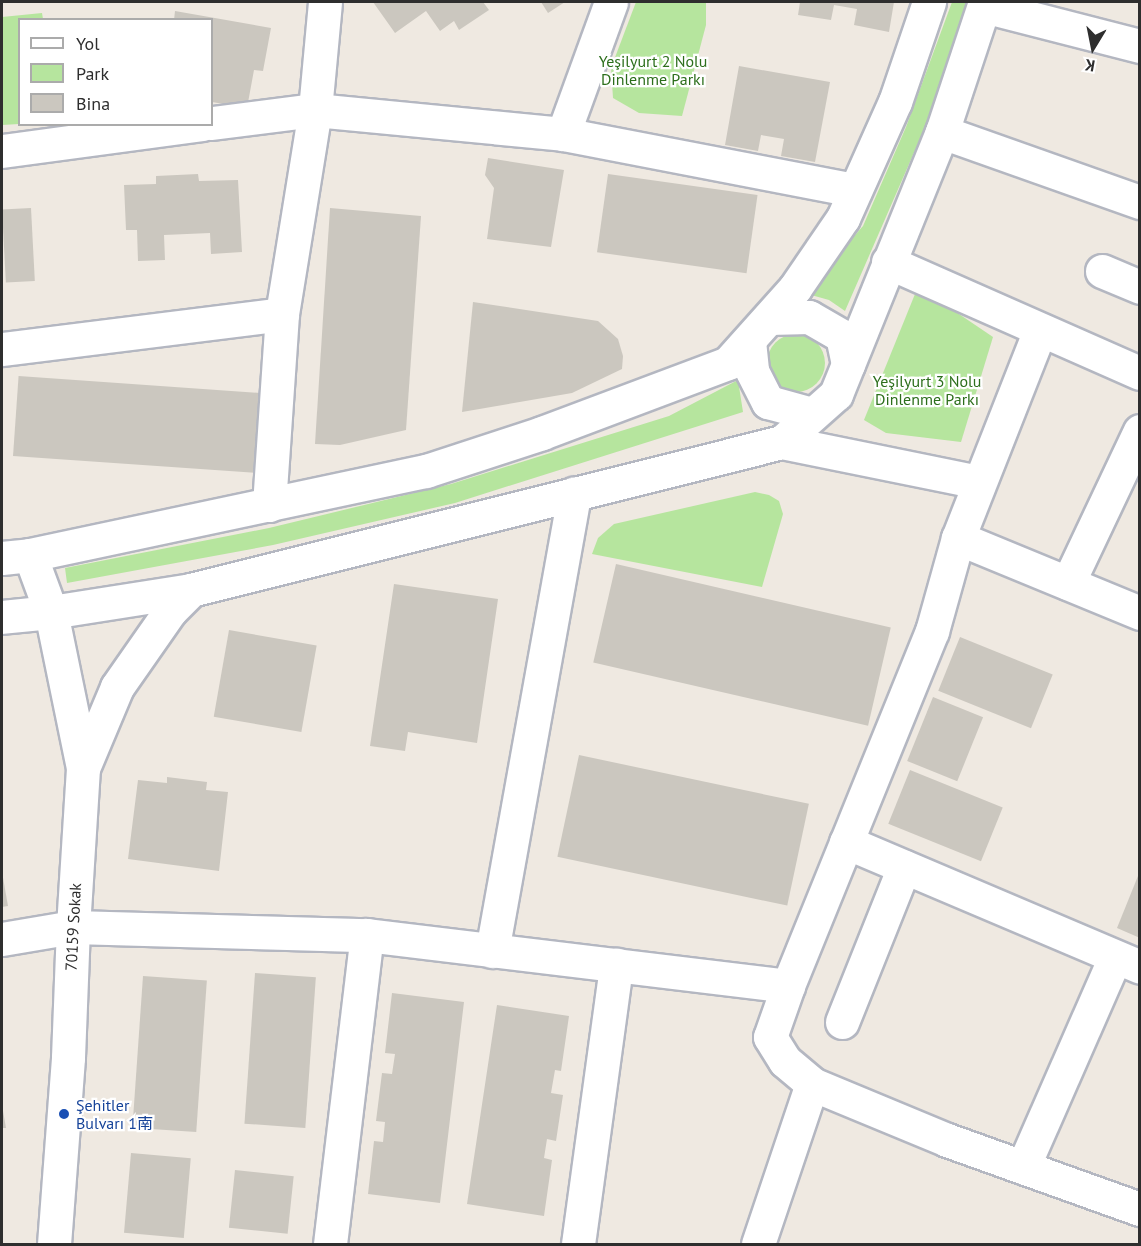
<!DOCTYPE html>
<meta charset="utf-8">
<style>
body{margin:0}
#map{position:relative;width:1141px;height:1246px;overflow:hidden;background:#efe9e1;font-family:"PT Sans","Noto Sans SC",sans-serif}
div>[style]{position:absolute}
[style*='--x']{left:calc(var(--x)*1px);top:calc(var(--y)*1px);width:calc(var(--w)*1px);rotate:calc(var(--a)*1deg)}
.green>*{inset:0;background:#b6e59e}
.round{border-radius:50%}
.building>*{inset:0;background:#cbc7bf;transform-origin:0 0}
.roads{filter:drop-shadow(2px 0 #b4b7c1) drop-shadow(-2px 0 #b4b7c1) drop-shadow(0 2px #b4b7c1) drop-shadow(0 -2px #b4b7c1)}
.minor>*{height:33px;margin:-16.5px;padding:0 16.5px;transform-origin:16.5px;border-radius:16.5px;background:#fff}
.tertiary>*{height:33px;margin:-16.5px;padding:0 16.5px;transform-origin:16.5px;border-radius:16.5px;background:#fff}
.secondary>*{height:33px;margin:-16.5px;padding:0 16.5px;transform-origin:16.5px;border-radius:16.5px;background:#fff}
.dots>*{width:16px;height:16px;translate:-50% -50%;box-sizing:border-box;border:3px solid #fff;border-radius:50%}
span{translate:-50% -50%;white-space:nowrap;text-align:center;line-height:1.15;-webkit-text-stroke:4.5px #fff;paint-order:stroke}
.park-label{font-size:16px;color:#2c6e1b}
.street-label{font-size:16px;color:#2e2e2e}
.transit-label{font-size:16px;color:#164399}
.left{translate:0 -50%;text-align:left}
.frame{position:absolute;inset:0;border:3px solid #2e2e2e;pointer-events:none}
.legend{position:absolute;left:18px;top:18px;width:195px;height:108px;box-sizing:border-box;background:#fff;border:2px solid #ababab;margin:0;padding:8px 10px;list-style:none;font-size:18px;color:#2e2e2e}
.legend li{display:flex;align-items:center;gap:12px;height:30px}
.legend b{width:30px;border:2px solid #ababab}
.north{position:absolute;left:1063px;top:18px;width:60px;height:60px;-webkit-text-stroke:4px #fff;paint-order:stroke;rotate:190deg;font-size:16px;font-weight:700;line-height:24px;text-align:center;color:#2e2e2e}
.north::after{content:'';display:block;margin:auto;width:21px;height:27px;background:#2e2e2e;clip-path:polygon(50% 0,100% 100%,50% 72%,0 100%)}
</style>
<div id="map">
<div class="green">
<div style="clip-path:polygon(636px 2px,706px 2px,706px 25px,682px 116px,639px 113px,613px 98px,611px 68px)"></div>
<div style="clip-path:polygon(952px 2px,969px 2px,923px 132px,845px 311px,829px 300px,804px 293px,863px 226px,906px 127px)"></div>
<div style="clip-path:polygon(42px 13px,43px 19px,20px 20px,19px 124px,2px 125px,2px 17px)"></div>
<div style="clip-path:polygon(915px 294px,956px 312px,993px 337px,961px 442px,886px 433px,864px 420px)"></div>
<div class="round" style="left:767px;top:334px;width:58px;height:58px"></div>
<div style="clip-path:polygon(738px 380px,743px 412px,455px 503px,273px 545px,67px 583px,65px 568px,269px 528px,451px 484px,669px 416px)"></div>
<div style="clip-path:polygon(755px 492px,769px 495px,779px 501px,783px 514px,762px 587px,592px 554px,598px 538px,614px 524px)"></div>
</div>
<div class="building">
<div style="clip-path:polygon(373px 2px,483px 2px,489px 10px,459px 30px,454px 21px,440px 31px,426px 11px,395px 33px)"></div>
<div style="clip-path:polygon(541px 2px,565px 2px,548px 13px)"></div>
<div style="clip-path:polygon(800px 2px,894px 2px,889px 32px,854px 25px,857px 9px,834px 5px,831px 20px,798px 15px)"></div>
<div style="clip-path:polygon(175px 11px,271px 28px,263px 71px,254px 70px,247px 108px,212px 102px,212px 20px,174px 20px)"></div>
<div style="clip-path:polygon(739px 66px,830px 82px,815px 162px,781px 156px,784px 139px,761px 135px,758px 151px,725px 145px)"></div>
<div style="clip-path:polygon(488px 158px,564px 170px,551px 247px,487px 239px,494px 188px,485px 175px)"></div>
<div style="clip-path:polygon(198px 174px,199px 181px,238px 180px,242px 252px,211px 254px,210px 233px,164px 235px,165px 260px,138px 261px,137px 230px,126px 230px,124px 185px,156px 184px,156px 176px)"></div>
<div style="left:608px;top:174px;width:151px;height:79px;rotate:8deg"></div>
<div style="left:31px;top:208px;width:73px;height:29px;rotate:87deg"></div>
<div style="clip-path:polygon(330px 208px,421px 216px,406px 430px,340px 445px,315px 444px)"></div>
<div style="clip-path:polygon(473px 302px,598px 321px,618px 339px,623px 356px,622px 369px,572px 393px,462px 412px)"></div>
<div style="left:260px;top:393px;width:80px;height:242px;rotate:94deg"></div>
<div style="left:616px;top:564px;width:282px;height:101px;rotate:13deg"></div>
<div style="clip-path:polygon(394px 584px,498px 599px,477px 743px,408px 732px,405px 751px,370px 746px)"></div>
<div style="left:229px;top:630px;width:89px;height:88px;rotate:10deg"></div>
<div style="left:960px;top:637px;width:100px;height:58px;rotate:22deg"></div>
<div style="left:933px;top:697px;width:54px;height:69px;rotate:22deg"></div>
<div style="left:579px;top:755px;width:235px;height:104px;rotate:12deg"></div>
<div style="left:910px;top:770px;width:100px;height:58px;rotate:22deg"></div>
<div style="clip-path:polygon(167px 777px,207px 782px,206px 790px,228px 792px,219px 871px,128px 859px,138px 780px,167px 783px)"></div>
<div style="clip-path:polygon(1140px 871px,1140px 938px,1117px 928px)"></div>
<div style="clip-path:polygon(2px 872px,8px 906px,2px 907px)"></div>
<div style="left:255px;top:973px;width:61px;height:151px;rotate:4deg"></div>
<div style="left:143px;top:976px;width:64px;height:152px;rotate:4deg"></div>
<div style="clip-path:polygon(392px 993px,464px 1002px,440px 1203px,368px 1194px,374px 1141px,383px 1142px,385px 1122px,376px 1121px,382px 1073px,392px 1074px,395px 1054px,385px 1053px)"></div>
<div style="clip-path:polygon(497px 1005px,569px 1016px,561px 1071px,555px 1070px,551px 1093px,563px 1095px,556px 1141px,547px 1139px,544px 1158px,552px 1160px,544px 1216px,467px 1204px)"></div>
<div style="clip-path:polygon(2px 1105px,6px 1128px,2px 1128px)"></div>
<div style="left:131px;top:1153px;width:60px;height:80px;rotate:5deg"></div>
<div style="left:235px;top:1170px;width:59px;height:58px;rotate:6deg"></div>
</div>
<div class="roads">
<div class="minor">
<div style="--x:984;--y:6;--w:161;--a:14.4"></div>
<div style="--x:212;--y:123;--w:104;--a:-7.2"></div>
<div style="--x:315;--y:110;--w:249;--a:5.5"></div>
<div style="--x:563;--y:134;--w:297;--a:10.9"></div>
<div style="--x:942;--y:132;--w:210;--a:19.5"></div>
<div style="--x:563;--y:134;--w:140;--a:-70"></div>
<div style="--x:2;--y:151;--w:203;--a:-7.7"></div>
<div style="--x:888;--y:262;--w:275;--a:23.8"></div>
<div style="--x:1102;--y:271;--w:41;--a:22.8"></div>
<div style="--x:1040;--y:330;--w:224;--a:111.5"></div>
<div style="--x:958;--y:538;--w:97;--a:105.6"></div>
<div style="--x:932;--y:631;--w:383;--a:112.1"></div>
<div style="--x:788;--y:986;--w:54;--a:109.4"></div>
<div style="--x:770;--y:1037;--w:28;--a:58"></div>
<div style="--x:785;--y:1061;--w:35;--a:40"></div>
<div style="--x:812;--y:1084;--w:146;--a:22.5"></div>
<div style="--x:947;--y:1140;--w:205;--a:19.7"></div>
<div style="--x:2;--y:349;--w:282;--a:-7.1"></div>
<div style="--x:782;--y:442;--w:200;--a:11.5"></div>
<div style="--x:269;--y:505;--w:191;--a:-86.1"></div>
<div style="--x:282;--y:314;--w:207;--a:-80.8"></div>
<div style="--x:315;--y:110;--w:108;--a:-84.7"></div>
<div style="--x:958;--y:538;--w:197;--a:22.4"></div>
<div style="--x:1068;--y:583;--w:168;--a:-64.7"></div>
<div style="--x:51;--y:612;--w:159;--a:78.4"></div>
<div style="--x:83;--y:768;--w:159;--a:93.6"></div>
<div style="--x:73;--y:927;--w:131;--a:92.2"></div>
<div style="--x:68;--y:1058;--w:187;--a:94.3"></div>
<div style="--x:846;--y:842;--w:319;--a:23"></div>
<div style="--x:2;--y:939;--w:72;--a:-9.6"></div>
<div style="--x:73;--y:927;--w:294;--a:1.6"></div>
<div style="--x:367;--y:935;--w:424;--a:6.9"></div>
<div style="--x:492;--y:951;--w:465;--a:-79.8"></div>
<div style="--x:842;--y:1022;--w:167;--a:-68.2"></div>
<div style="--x:1023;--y:1167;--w:229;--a:-66.3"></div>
<div style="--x:330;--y:1244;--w:311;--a:-83.2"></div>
<div style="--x:578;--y:1244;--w:282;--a:-82.2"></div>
<div style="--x:758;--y:1244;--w:169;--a:-71.4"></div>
</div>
<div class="tertiary">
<div style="--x:769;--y:318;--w:40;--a:-1.4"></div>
<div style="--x:809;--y:317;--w:38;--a:30"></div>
<div style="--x:842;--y:336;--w:29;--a:78"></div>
<div style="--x:749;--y:341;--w:30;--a:84"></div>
<div style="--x:752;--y:371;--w:35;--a:63"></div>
<div style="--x:768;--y:402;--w:46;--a:15.3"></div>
<div style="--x:30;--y:555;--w:405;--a:-12"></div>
<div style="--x:426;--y:471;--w:122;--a:-18.1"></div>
<div style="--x:542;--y:433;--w:199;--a:-20.6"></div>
<div style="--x:728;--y:363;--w:101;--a:-48.2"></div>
<div style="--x:795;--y:288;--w:85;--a:-55.6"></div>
<div style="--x:843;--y:218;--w:127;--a:-65.9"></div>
<div style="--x:895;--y:102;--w:106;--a:-71.2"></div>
<div style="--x:51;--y:612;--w:142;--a:-8.9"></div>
<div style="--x:191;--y:590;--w:609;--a:-14.06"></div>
<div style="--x:782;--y:442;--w:72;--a:-41.6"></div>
<div style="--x:836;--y:394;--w:283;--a:-68"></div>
<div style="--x:942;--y:132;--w:137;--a:-71.7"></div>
<div style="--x:83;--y:768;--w:88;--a:-67.2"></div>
<div style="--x:117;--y:687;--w:93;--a:-55.1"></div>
<div style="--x:170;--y:611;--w:30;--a:-45"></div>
</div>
<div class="secondary">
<div style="--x:2;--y:558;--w:28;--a:-6"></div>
<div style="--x:30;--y:555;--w:61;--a:69.8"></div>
<div style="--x:51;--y:612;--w:49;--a:174.2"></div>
</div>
</div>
<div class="dots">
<div style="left:64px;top:1114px;background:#1a4fb4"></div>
</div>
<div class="park-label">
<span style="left:653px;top:70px">Yeşilyurt 2 Nolu<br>Dinlenme Parkı</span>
<span style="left:927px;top:390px">Yeşilyurt 3 Nolu<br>Dinlenme Parkı</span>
</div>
<div class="street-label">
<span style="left:73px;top:927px;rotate:-87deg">70159 Sokak</span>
</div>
<div class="transit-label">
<span class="left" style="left:76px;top:1114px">Şehitler<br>Bulvarı 1南</span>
</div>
<div class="frame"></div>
<ul class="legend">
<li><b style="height:8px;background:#fff"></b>Yol</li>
<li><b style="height:16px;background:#b6e59e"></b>Park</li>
<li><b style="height:16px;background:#cbc7bf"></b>Bina</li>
</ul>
<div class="north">K</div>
</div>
